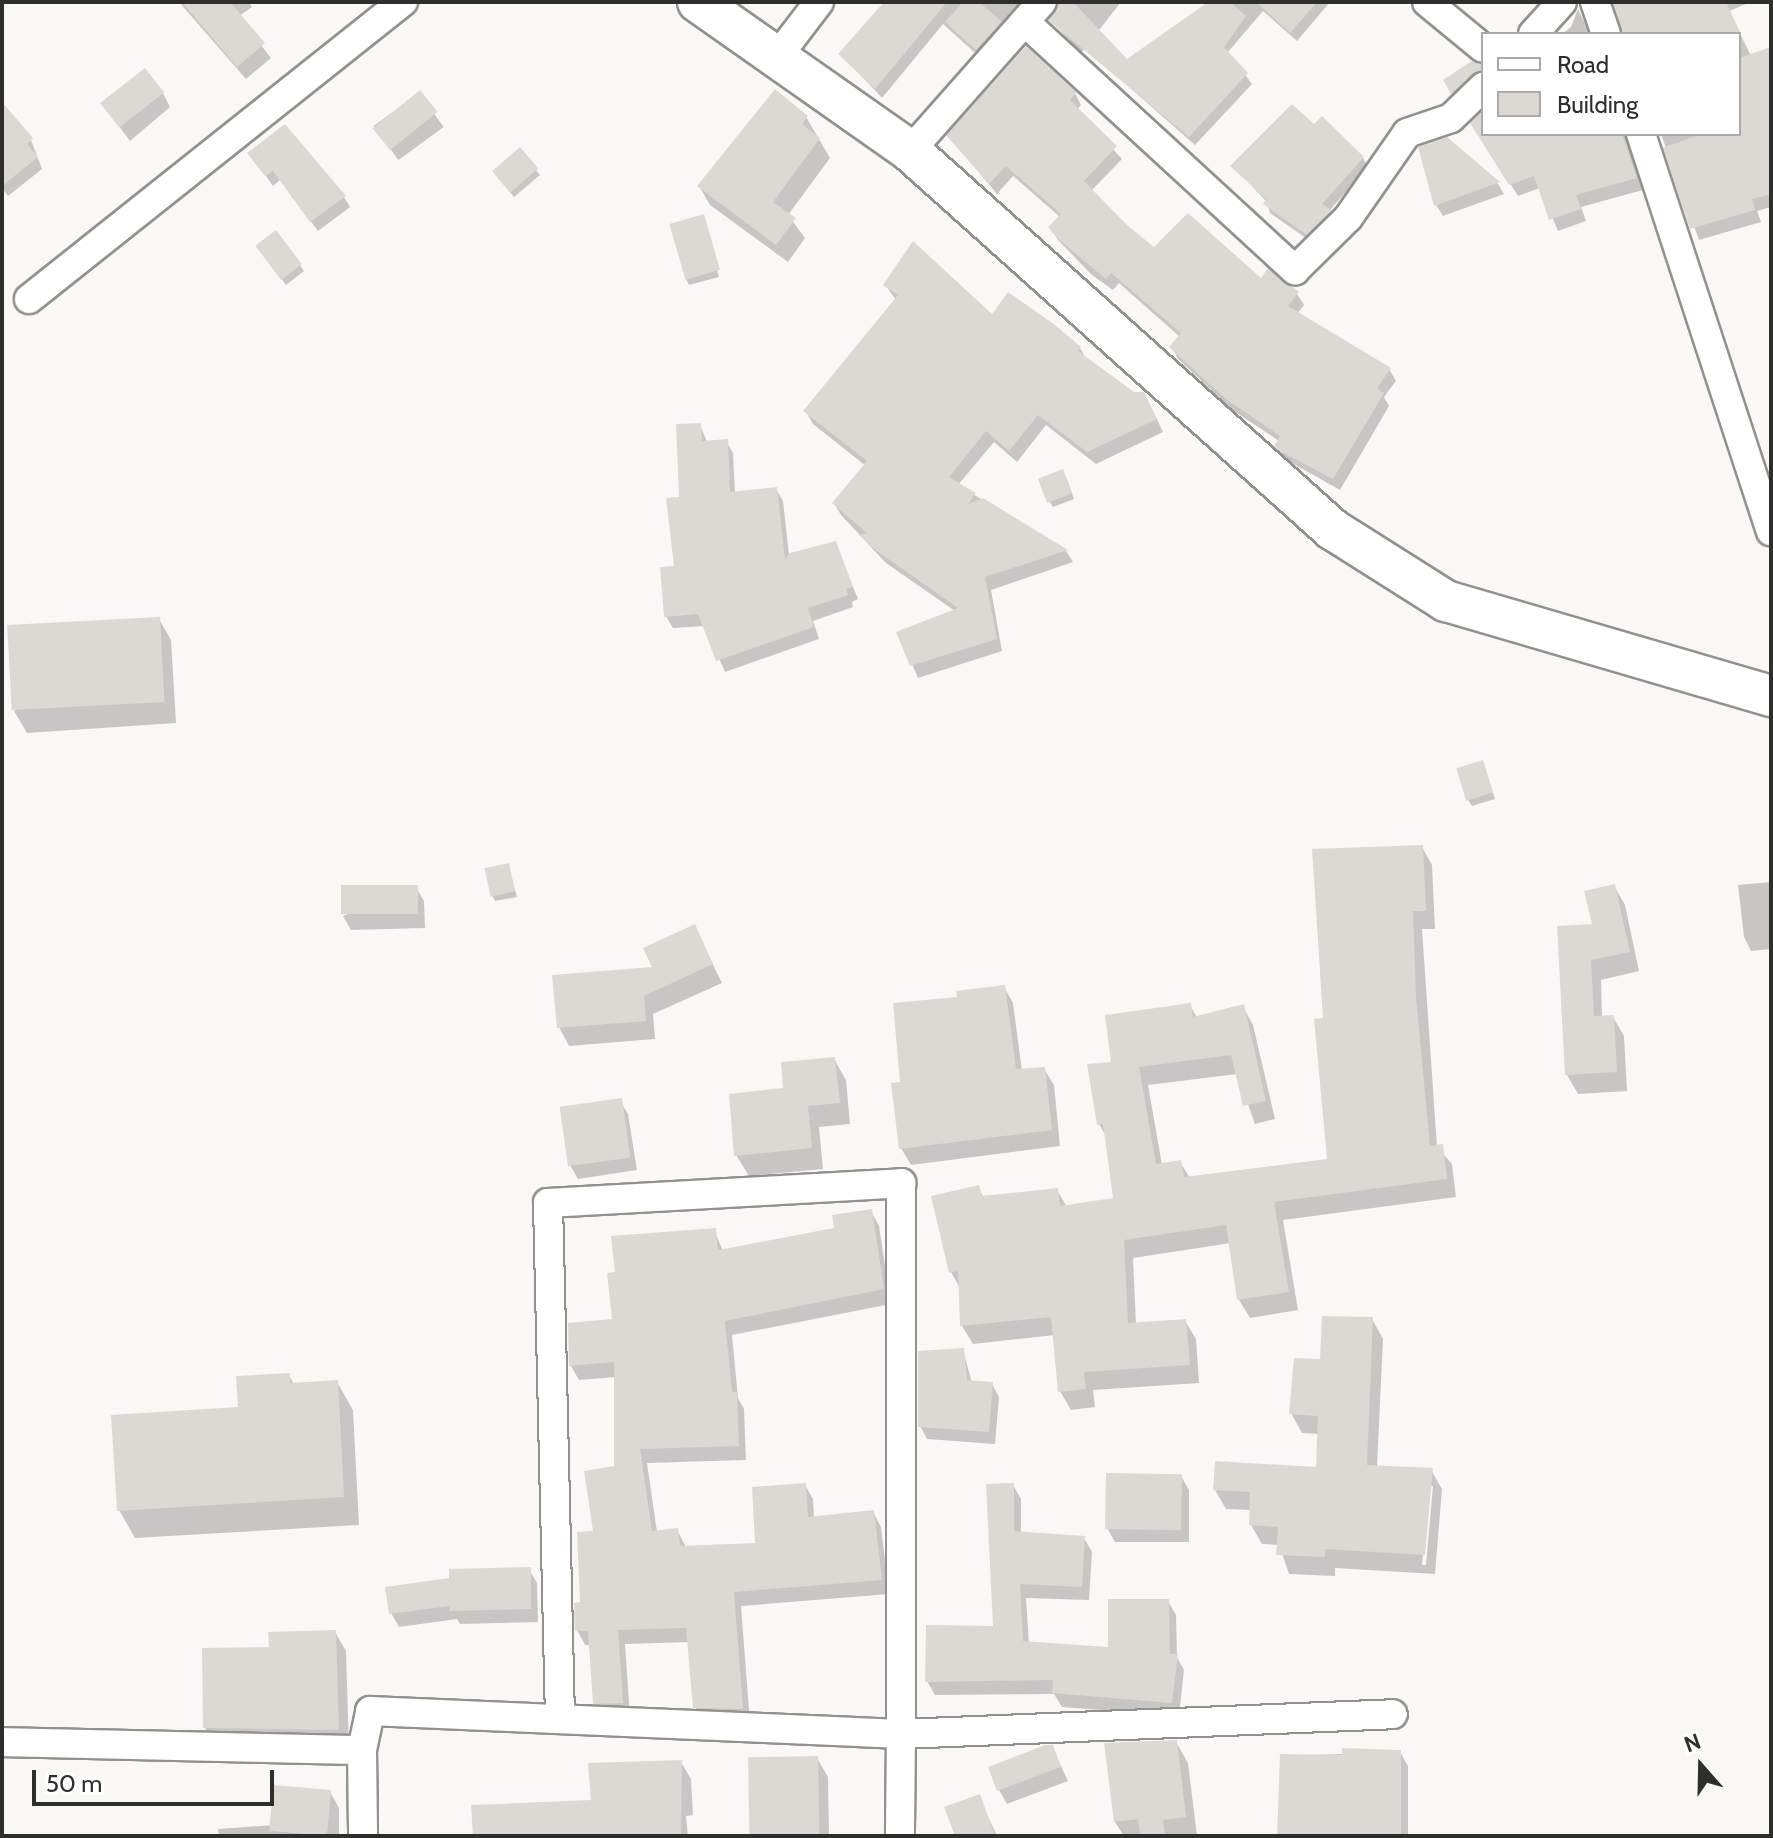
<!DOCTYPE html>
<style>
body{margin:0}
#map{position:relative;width:1773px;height:1838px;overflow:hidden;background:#faf8f4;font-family:Cabin,sans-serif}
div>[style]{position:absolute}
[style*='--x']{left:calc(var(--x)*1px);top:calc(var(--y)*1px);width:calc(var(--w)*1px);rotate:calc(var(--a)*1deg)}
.shadow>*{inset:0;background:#0003;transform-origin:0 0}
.building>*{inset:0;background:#dcd9d5;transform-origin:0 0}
.roads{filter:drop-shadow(2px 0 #93918d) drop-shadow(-2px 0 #93918d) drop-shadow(0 2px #93918d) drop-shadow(0 -2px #93918d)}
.minor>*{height:28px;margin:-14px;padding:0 14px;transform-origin:14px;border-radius:14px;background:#fff}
.secondary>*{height:40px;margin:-20px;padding:0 20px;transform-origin:20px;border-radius:20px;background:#fff}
span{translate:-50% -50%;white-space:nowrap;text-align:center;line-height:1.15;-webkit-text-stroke:6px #fff;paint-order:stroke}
.frame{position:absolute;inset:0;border:4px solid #2e2e2c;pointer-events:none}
.legend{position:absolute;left:1481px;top:32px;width:260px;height:104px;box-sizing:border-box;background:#fff;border:2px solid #ababab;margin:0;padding:10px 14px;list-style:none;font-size:24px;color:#2e2e2c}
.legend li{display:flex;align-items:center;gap:16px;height:40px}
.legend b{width:40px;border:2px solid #ababab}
.north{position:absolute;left:1661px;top:1726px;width:80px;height:80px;-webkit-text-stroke:6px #fff;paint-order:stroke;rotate:340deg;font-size:22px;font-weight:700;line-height:32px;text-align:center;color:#2e2e2c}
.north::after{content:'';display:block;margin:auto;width:28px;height:36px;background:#2e2e2c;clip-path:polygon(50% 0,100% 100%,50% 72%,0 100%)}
.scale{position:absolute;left:32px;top:1770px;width:242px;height:36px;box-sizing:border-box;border:4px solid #2e2e2c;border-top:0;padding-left:10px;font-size:24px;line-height:28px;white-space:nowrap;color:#2e2e2c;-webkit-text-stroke:6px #fff;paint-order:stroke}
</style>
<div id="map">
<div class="shadow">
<div style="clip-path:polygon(179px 2px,249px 2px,252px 7px,239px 16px,271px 58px,246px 79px)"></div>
<div style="clip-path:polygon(885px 2px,1035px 2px,983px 60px,943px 24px,882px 98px,841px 54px)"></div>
<div style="clip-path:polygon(1058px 2px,1121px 2px,1081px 53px,1051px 20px)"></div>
<div style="clip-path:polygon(1202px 2px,1330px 2px,1297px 41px,1263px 11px,1228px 52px,1252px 84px,1195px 145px,1112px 72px,1206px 5px)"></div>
<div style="clip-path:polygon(1613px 2px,1751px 2px,1729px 11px,1751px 56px,1771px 49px,1771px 207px,1757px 211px,1761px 222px,1699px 240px,1661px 134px,1739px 134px,1739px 34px,1623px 34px)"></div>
<div style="clip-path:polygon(1578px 9px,1590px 34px,1562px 34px,1571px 27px)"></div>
<div style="clip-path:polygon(1483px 65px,1483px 84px,1460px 104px,1446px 81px)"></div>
<div style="clip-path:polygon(163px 93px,170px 107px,130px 141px,104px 106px)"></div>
<div style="left:419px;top:93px;width:42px;height:56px;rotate:54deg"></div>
<div style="clip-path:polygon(1075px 93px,1081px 105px,1077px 110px,1122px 159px,1091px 191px,1126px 226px,1154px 250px,1297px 294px,1304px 305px,1297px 314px,1389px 369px,1396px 381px,1384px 397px,1389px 406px,1340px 490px,1283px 458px,1279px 441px,1234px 411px,1178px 359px,1172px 347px,1180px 337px,1119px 283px,1113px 290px,1092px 275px,1057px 239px,1051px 227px,1060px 217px,1013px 176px,997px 194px,949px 136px)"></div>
<div style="clip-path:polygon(1483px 112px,1483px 134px,1639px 134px,1630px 144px,1643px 190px,1581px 207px,1586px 221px,1558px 231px,1540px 188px,1518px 196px,1480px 136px)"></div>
<div style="clip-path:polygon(806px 117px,830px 158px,788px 215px,805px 238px,788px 262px,710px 205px,699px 186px)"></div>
<div style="clip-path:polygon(2px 119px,31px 140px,42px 169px,8px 196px,2px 188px)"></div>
<div style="clip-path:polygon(1314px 127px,1363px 158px,1368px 167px,1329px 211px,1335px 221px,1313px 243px,1270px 213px,1267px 202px,1233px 166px)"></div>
<div style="clip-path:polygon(1446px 140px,1498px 184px,1504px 194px,1443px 216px,1436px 205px)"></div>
<div style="clip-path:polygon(520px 150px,540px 175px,514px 197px,498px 178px)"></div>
<div style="clip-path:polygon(250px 154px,344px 197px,350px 207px,318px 231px,280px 180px,273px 186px)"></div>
<div style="clip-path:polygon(703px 220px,719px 277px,689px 285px,686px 279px)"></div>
<div style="clip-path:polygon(262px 252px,300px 265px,304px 271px,286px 285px)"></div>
<div style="clip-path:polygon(886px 286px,1080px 348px,1086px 359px,1151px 407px,1163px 432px,1096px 464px,1046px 425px,1017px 462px,994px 442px,958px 485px,1066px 551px,1073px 562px,991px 590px,1002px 651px,918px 678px,899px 633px,955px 611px,886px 563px,841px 515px,834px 503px,866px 466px,813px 424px,806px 412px,896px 300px)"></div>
<div style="clip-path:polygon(700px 425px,707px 442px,726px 441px,733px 453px,735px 493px,776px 489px,783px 501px,789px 555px,835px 543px,858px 599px,852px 602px,853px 607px,813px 621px,819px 639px,725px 672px,705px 626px,673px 628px,666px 616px,677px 568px,681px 499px)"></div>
<div style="clip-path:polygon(1066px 477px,1074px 499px,1053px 507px,1049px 501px)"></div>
<div style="clip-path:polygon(159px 619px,171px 640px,176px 723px,27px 733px,14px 711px)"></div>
<div style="clip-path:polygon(1485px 768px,1495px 799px,1472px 806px,1468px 800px)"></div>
<div style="clip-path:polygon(1422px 847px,1432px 865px,1435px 929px,1422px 929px,1437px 1147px,1452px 1164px,1456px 1197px,1283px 1220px,1298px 1310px,1250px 1318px,1239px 1300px,1231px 1243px,1133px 1258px,1136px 1324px,1185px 1321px,1196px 1339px,1199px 1383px,1093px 1390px,1095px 1407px,1071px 1410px,1060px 1391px,1055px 1335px,973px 1344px,962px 1326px,961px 1290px,951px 1272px,978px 1187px,984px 1198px,1057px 1190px,1067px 1207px,1116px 1200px,1107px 1138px,1099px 1124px,1114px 1064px,1190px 1005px,1197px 1018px,1243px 1007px,1253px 1025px,1275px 1119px,1255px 1124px,1237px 1074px,1148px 1085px,1162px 1165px,1180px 1162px,1190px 1178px,1329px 1161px,1326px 1020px)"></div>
<div style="clip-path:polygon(508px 865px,517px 897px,495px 901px,492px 895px)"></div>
<div style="clip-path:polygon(1771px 882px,1771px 949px,1751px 951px,1744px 937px,1738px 885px)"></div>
<div style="clip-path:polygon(1614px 886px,1625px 905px,1639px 971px,1601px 980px,1602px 1017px,1613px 1017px,1624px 1036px,1627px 1091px,1578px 1094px,1567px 1075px,1594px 926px)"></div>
<div style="clip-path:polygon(416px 887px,424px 901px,425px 928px,351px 930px,343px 916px)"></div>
<div style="clip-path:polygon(694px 927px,722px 983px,653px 1014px,655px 1039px,569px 1046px,559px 1027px,655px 969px)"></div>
<div style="clip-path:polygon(1004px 987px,1013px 1003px,1022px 1071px,1044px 1069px,1054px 1085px,1060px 1146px,911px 1165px,901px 1148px,902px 1084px,959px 999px)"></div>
<div style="clip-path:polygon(834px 1059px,846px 1080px,850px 1124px,819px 1127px,823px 1169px,749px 1176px,736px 1155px,786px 1090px)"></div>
<div style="clip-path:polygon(620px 1101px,628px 1114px,637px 1170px,578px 1179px,570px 1165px)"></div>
<div style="clip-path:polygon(871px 1211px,879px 1226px,891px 1304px,732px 1335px,738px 1398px,744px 1409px,746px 1460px,647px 1463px,657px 1532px,677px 1530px,686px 1547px,757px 1545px,805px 1485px,813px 1499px,814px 1519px,873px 1512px,881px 1527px,889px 1594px,741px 1606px,750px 1723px,704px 1722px,695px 1707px,689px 1642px,625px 1644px,630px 1717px,603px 1717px,595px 1703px,591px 1645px,585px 1645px,577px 1630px,595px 1533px,616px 1468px,616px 1377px,579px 1380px,571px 1366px,570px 1325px,614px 1321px,714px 1230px,723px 1251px,837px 1229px)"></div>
<div style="clip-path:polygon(evenodd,1372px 1319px,1383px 1339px,1377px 1467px,1431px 1470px,1442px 1489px,1435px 1574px,1335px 1568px,1335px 1576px,1289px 1574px,1279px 1545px,1262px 1544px,1251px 1525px,1251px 1510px,1226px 1509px,1215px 1490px,1318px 1469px,1320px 1434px,1302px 1433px,1291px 1413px,1322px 1361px,1372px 1319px,1429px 1486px,1433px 1486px,1426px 1565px,1422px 1565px,1429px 1486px)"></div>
<div style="clip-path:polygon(963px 1350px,972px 1383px,992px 1384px,999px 1397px,995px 1444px,927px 1439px,920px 1426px)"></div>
<div style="clip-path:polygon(289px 1375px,294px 1385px,337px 1382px,353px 1410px,359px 1525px,135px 1538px,119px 1510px)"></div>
<div style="clip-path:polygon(1181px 1476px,1189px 1490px,1189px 1542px,1115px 1542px,1107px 1528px)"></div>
<div style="clip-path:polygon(1013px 1485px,1021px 1499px,1021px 1533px,1084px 1538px,1092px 1552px,1089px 1600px,1026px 1598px,1029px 1644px,1110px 1649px,1168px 1601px,1176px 1615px,1177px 1657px,1184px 1670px,1179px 1716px,1062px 1707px,1054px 1694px,935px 1695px,927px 1681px,995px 1628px)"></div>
<div style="clip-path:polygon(529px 1569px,537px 1583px,538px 1622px,460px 1624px,457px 1619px,399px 1627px,391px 1613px)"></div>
<div style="clip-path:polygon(335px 1632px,346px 1651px,349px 1748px,216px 1746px,205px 1728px,271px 1649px)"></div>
<div style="clip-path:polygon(1176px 1742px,1188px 1763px,1197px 1836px,1124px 1836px,1115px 1822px,1106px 1745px)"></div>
<div style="clip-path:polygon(1052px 1747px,1068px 1781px,1007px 1804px,999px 1790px)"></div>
<div style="clip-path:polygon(1400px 1752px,1408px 1766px,1408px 1836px,1279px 1836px,1282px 1756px)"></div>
<div style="clip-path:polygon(817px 1758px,828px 1777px,829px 1836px,752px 1836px)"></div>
<div style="clip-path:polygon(681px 1762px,691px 1779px,693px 1815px,686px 1816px,688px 1836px,475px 1836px,593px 1802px)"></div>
<div style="clip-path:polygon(330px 1792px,339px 1808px,339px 1836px,219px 1836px,218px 1829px,275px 1825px)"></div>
<div style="clip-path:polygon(979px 1797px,997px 1836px,957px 1836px)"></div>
</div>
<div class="building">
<div style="clip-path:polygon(182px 2px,230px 2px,265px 43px,237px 67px)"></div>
<div style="clip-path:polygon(884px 2px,947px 2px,875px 89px,838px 54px)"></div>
<div style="clip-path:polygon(963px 2px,979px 2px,1002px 22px,976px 50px,945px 22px)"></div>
<div style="clip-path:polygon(1059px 2px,1073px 2px,1127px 59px,1208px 2px,1230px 2px,1246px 16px,1224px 47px,1248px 73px,1189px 137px,1048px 20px)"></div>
<div style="clip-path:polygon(1256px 2px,1317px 2px,1290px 33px)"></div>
<div style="clip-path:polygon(1613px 2px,1726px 2px,1741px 34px,1623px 34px)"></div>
<div style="clip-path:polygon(1026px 46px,1076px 92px,1070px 100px,1117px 146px,1084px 181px,1127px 225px,1154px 247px,1188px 213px,1261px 278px,1268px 268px,1299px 292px,1288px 306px,1391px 368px,1377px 388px,1384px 393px,1333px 479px,1278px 450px,1274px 446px,1280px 436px,1226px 399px,1169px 347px,1181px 333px,1111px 273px,1106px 279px,1057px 238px,1048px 227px,1061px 214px,1006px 166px,989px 184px,946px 135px)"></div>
<div style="clip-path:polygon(1771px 47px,1771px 194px,1752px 199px,1755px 210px,1690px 229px,1663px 148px,1701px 134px,1739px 134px,1739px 58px)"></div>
<div style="clip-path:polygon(1472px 61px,1483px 65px,1483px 70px,1451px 94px,1443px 80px)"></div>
<div style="left:145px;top:68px;width:31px;height:57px;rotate:52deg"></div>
<div style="clip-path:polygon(775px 89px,808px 116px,802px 124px,820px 138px,773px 202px,796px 218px,776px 245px,697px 186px)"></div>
<div style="left:420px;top:90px;width:28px;height:61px;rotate:51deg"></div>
<div style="clip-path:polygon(2px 102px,33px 138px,27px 144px,38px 157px,2px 186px)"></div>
<div style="clip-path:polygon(1292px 104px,1314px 124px,1322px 116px,1364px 157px,1322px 204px,1332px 210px,1307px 235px,1263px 204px,1266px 199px,1230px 166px)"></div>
<div style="clip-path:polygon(1483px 111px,1483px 134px,1622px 134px,1637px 178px,1576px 195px,1581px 209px,1549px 220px,1534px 176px,1509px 185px,1470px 123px)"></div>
<div style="clip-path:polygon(285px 124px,346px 196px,310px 222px,273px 171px,265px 176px,247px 153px)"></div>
<div style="clip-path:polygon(1447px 137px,1500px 182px,1434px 206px,1418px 147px)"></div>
<div style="left:520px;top:147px;width:28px;height:37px;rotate:49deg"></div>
<div style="left:704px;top:214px;width:58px;height:36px;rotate:74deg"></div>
<div style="left:276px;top:230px;width:43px;height:26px;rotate:53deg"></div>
<div style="clip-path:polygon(913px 241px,992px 314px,1008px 292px,1055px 325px,1081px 347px,1078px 351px,1134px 392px,1144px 392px,1157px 419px,1087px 452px,1038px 415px,1009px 451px,986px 431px,949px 477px,976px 493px,968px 504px,983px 498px,1068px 550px,985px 577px,997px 639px,910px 666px,896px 632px,958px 608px,877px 551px,859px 535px,867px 533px,832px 503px,867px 461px,803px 411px,898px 295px,883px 285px)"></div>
<div style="clip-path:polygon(701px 423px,702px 441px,728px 439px,730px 492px,777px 487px,785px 559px,790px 553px,836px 541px,853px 587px,846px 589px,848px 595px,808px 608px,814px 627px,716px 661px,698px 614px,664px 617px,660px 567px,674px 566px,666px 498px,679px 497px,676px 424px)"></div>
<div style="left:1063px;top:469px;width:26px;height:27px;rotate:69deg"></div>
<div style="left:160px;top:617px;width:85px;height:153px;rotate:87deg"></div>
<div style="left:1483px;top:760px;width:34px;height:28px;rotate:73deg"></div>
<div style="clip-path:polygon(1423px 845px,1426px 911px,1413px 911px,1416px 997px,1430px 1146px,1443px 1144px,1447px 1179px,1274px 1202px,1289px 1292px,1237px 1300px,1226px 1225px,1124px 1240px,1128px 1323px,1186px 1319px,1190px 1365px,1084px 1372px,1086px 1389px,1058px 1392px,1051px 1317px,960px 1326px,958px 1271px,949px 1273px,931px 1196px,979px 1185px,982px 1196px,1058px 1188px,1060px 1206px,1113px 1198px,1103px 1124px,1097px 1125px,1087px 1064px,1111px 1062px,1105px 1015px,1191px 1003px,1193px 1017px,1244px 1004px,1266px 1101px,1243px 1106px,1231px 1055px,1139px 1067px,1156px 1164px,1181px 1160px,1184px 1177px,1327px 1159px,1314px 1019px,1323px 1018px,1312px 849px)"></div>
<div style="left:509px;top:863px;width:29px;height:25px;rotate:78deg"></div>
<div style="clip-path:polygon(1615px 884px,1630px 952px,1591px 960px,1594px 1016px,1614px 1015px,1617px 1072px,1565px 1075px,1557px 926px,1592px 924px,1584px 891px)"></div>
<div style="left:418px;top:885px;width:29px;height:77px;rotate:90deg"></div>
<div style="clip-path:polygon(695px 924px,713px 964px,644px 996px,646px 1021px,557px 1028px,552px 975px,652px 967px,643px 948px)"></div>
<div style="clip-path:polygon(1005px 985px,1016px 1069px,1045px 1067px,1052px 1130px,899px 1149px,891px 1083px,900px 1082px,893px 1003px,957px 997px,956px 991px)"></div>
<div style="clip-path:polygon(835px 1057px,840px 1103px,808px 1106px,812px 1148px,734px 1156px,729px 1094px,783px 1088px,781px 1062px)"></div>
<div style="left:622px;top:1098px;width:60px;height:63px;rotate:82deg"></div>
<div style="clip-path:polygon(872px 1209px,884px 1289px,725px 1321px,732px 1392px,737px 1392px,739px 1446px,640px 1449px,652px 1531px,678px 1528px,680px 1546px,755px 1543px,752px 1487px,806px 1483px,808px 1517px,874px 1510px,882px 1580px,734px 1592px,743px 1709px,693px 1708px,686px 1628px,618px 1630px,623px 1703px,593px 1704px,588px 1631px,575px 1631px,574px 1603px,580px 1602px,577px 1532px,593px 1531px,584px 1471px,614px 1466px,614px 1362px,569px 1366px,568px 1323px,612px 1319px,607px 1273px,615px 1272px,611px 1236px,716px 1228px,718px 1250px,834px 1228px,832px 1215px)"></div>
<div style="clip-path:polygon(1322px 1316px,1373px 1317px,1367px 1465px,1433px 1468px,1425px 1555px,1325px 1549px,1325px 1557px,1276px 1555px,1278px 1527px,1249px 1525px,1250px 1492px,1213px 1490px,1215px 1461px,1316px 1467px,1318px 1416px,1289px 1414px,1294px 1358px,1320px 1359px)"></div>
<div style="clip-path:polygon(964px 1348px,967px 1380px,993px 1382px,989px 1432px,918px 1427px,918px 1351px)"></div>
<div style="clip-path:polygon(290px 1373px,290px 1383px,338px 1380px,344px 1497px,117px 1511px,111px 1415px,238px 1407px,236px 1376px)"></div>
<div style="left:1106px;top:1473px;width:76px;height:56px;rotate:1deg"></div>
<div style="clip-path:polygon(1014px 1483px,1014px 1531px,1085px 1536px,1082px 1587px,1020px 1584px,1023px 1641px,1108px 1647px,1108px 1599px,1169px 1599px,1170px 1654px,1178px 1654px,1172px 1703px,1052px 1693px,1053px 1680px,925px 1682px,926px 1625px,993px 1626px,986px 1484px)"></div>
<div style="clip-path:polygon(531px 1567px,531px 1609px,450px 1611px,450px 1606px,389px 1614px,385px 1587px,449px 1578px,449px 1569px)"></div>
<div style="clip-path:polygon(336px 1630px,339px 1730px,203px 1728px,202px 1648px,269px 1647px,268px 1632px)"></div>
<div style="clip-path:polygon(1177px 1740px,1186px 1817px,1163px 1820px,1165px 1836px,1140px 1836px,1138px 1819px,1114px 1822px,1104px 1743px)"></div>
<div style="clip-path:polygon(1045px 1745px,1053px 1745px,1061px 1767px,997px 1791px,988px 1767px)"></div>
<div style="clip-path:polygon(1342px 1748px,1401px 1750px,1401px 1836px,1277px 1836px,1280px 1754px,1342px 1755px)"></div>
<div style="left:818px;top:1756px;width:80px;height:70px;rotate:89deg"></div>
<div style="clip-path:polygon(682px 1760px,681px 1836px,473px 1836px,471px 1805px,591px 1800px,588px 1763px)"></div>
<div style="left:331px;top:1790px;width:46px;height:58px;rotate:95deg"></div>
<div style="clip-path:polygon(980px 1794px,995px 1836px,955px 1836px,944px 1807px)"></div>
</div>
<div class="roads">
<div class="minor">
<div style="--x:1427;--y:2;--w:72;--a:39.4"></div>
<div style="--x:1595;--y:2;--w:34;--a:71"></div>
<div style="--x:1025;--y:22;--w:367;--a:42.6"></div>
<div style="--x:1295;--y:270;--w:74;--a:-44.5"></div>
<div style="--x:1348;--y:218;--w:103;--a:-55.2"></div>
<div style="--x:1407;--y:133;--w:46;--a:-18.8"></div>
<div style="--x:1451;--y:118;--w:45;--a:-44.1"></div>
<div style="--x:1533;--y:34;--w:43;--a:-47.8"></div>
<div style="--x:777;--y:57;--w:69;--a:-52.6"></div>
<div style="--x:1641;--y:134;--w:418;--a:71.9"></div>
<div style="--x:910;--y:151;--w:199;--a:-48.5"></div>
<div style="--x:29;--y:299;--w:478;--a:-38.5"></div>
<div style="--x:560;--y:1719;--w:516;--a:-91.33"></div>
<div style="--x:548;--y:1203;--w:354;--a:-3.2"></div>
<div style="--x:901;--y:1183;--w:551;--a:90"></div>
<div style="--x:901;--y:1734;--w:492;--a:-2.3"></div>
<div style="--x:2;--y:1742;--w:360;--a:1.3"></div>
<div style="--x:362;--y:1750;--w:40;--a:-78"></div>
<div style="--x:370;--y:1711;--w:531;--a:2.48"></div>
<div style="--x:901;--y:1734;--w:102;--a:90.6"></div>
<div style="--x:362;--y:1750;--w:86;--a:89.3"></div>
</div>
<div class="secondary">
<div style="--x:698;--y:2;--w:259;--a:35.1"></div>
<div style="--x:910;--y:151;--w:567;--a:41.85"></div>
<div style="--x:1332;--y:529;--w:135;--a:32.3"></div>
<div style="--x:1446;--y:601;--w:339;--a:16.3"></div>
</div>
</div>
<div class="frame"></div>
<ul class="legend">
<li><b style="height:10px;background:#fff"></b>Road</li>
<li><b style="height:22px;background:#dcd9d5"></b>Building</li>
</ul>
<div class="north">N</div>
<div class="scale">50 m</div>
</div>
